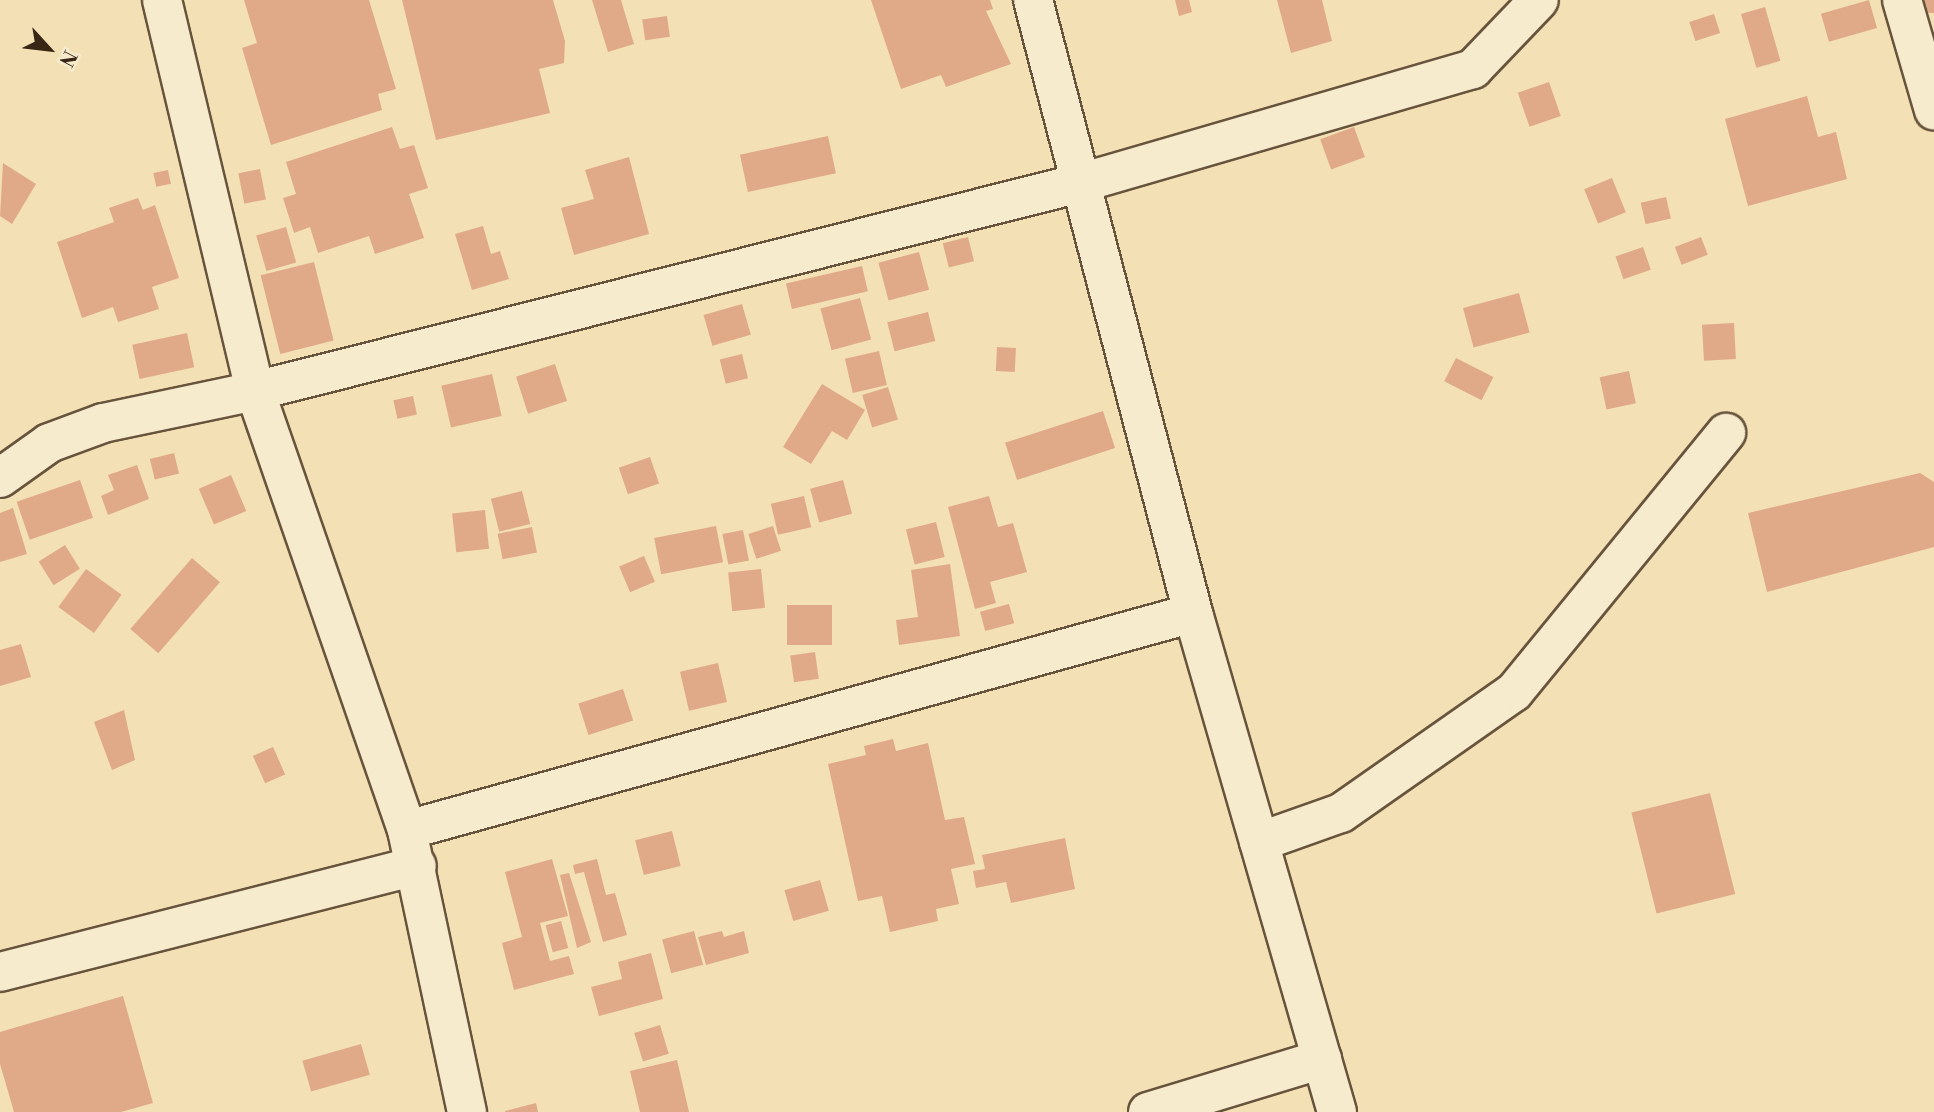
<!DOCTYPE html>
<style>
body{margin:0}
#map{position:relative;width:1934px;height:1112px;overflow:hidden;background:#f3e0b4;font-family:"Libre Bodoni",serif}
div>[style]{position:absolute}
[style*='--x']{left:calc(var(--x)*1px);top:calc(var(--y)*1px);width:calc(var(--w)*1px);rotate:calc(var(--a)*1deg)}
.building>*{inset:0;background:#e0aa88;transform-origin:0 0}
.roads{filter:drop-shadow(2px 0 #68543d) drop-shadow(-2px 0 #68543d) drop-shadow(0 2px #68543d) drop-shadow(0 -2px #68543d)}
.minor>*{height:38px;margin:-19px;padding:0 19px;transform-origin:19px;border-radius:19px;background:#f7ebce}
span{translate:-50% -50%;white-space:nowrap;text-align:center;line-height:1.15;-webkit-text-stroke:6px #f7ebce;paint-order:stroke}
.north{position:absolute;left:14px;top:14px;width:70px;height:70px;-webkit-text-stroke:5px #f7ebce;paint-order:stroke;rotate:117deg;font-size:19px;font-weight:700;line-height:28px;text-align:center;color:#392615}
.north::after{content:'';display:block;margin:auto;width:24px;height:32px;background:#392615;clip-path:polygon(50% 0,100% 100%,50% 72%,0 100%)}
</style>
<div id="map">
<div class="building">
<div style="clip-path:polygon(244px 0,369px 0,396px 89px,378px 94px,382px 110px,271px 145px,242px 48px,257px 43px)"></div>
<div style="clip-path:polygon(402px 0,553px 0,565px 41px,564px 63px,539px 69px,550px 113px,436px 140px)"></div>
<div style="clip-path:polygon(592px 0,621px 0,634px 44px,608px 52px)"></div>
<div style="clip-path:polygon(871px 0,990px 0,993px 9px,986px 11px,1011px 64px,946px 87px,941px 75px,901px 89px)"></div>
<div style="clip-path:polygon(1175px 0,1189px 0,1192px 12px,1179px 16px)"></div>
<div style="clip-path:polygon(1277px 0,1322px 0,1332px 41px,1291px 53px)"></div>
<div style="left:1869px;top:0;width:29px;height:50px;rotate:74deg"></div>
<div style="clip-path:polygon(1919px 0,1934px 0,1934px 13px,1924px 13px)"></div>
<div style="left:1765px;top:7px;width:56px;height:25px;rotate:74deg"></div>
<div style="left:1714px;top:14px;width:20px;height:26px;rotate:72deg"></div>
<div style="left:667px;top:16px;width:21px;height:25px;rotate:82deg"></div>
<div style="left:1549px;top:82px;width:36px;height:33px;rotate:71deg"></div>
<div style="clip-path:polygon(1807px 96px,1818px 137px,1836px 132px,1847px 179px,1748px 206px,1725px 119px)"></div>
<div style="clip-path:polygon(392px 127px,400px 149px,414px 145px,428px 188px,409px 194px,424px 238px,375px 254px,369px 236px,318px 253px,310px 227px,294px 233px,283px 198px,296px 194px,286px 162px)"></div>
<div style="left:1354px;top:127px;width:32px;height:36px;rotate:70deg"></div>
<div style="left:828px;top:136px;width:38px;height:90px;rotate:78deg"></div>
<div style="clip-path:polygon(629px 157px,649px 234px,574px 255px,561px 208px,594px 199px,585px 170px)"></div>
<div style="clip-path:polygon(3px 163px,36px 184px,12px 224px,0 216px)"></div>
<div style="left:260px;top:169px;width:31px;height:22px;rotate:79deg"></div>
<div style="left:168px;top:170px;width:14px;height:15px;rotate:78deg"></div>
<div style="left:1612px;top:178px;width:37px;height:30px;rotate:68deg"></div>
<div style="left:1666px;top:197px;width:22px;height:26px;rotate:77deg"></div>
<div style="clip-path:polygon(138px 198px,143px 210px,155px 205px,179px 278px,152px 287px,159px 309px,118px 322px,113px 307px,82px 318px,57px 242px,114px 222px,109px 208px)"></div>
<div style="clip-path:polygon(483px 226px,491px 254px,500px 251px,509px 279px,472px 290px,455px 234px)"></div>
<div style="left:286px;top:227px;width:37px;height:31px;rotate:74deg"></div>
<div style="left:968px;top:237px;width:25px;height:26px;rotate:76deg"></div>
<div style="left:1701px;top:237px;width:19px;height:28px;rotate:69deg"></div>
<div style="left:1643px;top:247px;width:24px;height:29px;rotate:71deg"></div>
<div style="left:919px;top:252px;width:39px;height:42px;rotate:75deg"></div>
<div style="left:314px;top:262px;width:81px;height:55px;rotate:76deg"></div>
<div style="left:862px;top:266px;width:26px;height:78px;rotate:77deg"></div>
<div style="left:1519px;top:293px;width:41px;height:58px;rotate:75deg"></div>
<div style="left:860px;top:298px;width:43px;height:41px;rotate:75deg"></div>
<div style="left:742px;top:304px;width:32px;height:40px;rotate:74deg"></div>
<div style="left:928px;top:312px;width:30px;height:42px;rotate:76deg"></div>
<div style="left:1734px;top:323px;width:36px;height:32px;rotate:87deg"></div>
<div style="left:187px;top:333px;width:35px;height:56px;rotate:78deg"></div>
<div style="left:997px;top:347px;width:19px;height:24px;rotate:3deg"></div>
<div style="left:879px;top:351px;width:35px;height:35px;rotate:77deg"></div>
<div style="left:742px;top:354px;width:25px;height:23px;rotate:76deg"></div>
<div style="left:1456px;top:358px;width:42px;height:26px;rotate:27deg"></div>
<div style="left:555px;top:364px;width:39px;height:41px;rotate:72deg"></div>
<div style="left:1629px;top:371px;width:33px;height:30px;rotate:78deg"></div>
<div style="left:492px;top:374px;width:43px;height:52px;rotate:77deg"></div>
<div style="clip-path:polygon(822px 384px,865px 410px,847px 440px,832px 431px,811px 464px,783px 447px)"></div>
<div style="left:888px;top:387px;width:34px;height:27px;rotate:73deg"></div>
<div style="left:413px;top:396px;width:19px;height:20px;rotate:78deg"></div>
<div style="left:1103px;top:411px;width:39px;height:103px;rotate:72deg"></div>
<div style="left:174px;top:453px;width:21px;height:25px;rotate:76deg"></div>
<div style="left:650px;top:457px;width:28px;height:33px;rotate:71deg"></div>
<div style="clip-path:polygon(137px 465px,149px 499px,108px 515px,101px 496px,114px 490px,108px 475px)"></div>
<div style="clip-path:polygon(1920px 473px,1934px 482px,1934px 547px,1767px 592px,1748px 513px)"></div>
<div style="left:231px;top:475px;width:39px;height:35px;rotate:67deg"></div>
<div style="left:80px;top:480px;width:40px;height:67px;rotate:71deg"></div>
<div style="left:843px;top:480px;width:35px;height:34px;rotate:75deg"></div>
<div style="left:522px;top:491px;width:34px;height:32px;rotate:76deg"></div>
<div style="left:804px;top:496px;width:32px;height:34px;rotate:77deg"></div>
<div style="clip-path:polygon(989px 496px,998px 527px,1013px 523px,1027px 572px,990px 582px,996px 603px,975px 609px,948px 507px)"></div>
<div style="clip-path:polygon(13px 508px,27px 554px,0 562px,0 513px)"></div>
<div style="left:485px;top:510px;width:39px;height:33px;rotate:84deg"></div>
<div style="left:936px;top:522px;width:36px;height:31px;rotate:76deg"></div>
<div style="left:716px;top:526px;width:37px;height:63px;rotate:79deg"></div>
<div style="left:773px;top:526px;width:26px;height:26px;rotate:72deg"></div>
<div style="left:532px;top:527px;width:26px;height:35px;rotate:79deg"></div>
<div style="left:743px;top:530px;width:31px;height:21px;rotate:79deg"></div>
<div style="left:65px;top:545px;width:28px;height:31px;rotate:58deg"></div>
<div style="left:644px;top:556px;width:28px;height:27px;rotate:67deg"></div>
<div style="left:192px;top:558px;width:37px;height:94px;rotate:41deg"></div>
<div style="clip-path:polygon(950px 564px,960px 636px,899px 645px,896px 620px,918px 617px,911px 570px)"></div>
<div style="left:86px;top:569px;width:44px;height:47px;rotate:36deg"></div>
<div style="left:761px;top:569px;width:39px;height:33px;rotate:84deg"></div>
<div style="left:1009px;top:604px;width:20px;height:30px;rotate:75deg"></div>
<div style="left:787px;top:605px;width:45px;height:40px"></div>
<div style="clip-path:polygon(21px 644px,31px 677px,0 686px,0 650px)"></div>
<div style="left:815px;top:652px;width:27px;height:25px;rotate:82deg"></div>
<div style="left:718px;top:663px;width:40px;height:39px;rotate:77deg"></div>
<div style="left:623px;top:689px;width:33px;height:47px;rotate:72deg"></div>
<div style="clip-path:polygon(124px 710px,135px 760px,112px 770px,94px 722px)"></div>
<div style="clip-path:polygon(893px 739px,896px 751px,928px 743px,945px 820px,964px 817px,975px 864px,951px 869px,959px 904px,936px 909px,938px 921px,890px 932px,882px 896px,858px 901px,828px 764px,866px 755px,864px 746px)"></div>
<div style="left:273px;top:747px;width:30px;height:22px;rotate:66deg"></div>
<div style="left:1710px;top:793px;width:104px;height:81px;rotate:76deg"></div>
<div style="left:672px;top:831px;width:36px;height:38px;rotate:76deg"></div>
<div style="clip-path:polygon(1065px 838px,1075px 889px,1011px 903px,1006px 882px,976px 888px,973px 871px,985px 869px,982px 855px)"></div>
<div style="clip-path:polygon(552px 859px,568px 916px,540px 923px,550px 961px,569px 956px,574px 974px,514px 990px,502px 943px,522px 937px,505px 872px)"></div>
<div style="clip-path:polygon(597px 859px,606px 895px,615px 893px,627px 935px,603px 942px,584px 872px,575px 874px,573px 865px)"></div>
<div style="clip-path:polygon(569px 873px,591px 942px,577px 948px,560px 875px)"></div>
<div style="left:820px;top:880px;width:32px;height:37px;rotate:74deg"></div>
<div style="left:561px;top:921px;width:28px;height:16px;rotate:75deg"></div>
<div style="left:694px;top:931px;width:35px;height:33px;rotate:75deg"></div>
<div style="clip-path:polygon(722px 931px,724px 937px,744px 931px,749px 953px,706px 965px,698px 937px)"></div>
<div style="clip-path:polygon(651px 953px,663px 999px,599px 1016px,591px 987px,622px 979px,618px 962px)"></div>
<div style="clip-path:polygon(123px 996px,153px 1103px,121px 1112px,14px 1112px,0 1064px,0 1032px)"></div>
<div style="left:660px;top:1025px;width:30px;height:27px;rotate:73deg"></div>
<div style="left:361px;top:1044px;width:32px;height:61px;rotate:74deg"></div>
<div style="clip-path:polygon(677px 1060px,689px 1112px,640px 1112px,630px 1071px)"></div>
<div style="clip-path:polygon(536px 1103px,538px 1112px,505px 1112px,505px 1111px)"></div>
</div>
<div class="roads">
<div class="minor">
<div style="--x:162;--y:0;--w:402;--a:76.6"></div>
<div style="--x:255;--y:391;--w:465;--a:70.9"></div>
<div style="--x:407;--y:830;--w:288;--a:78"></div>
<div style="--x:1033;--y:0;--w:634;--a:75.37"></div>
<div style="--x:1193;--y:613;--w:519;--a:73.9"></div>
<div style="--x:1902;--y:0;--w:115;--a:73.8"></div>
<div style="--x:0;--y:478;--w:60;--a:-35.5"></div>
<div style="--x:49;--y:443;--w:58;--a:-20.3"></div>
<div style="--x:103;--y:423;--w:155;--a:-11.9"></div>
<div style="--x:255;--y:391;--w:855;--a:-14.15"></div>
<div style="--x:1084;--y:182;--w:405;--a:-16.2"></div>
<div style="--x:1473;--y:69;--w:95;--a:-46.3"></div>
<div style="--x:407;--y:830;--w:815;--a:-15.43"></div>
<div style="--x:1259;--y:842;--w:87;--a:-19.5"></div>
<div style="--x:1341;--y:813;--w:211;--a:-35"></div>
<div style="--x:1514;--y:692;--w:335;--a:-50.7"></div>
<div style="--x:0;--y:972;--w:430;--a:-14.3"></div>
<div style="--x:1148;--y:1112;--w:182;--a:-16.9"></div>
</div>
</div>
<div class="north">N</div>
</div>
